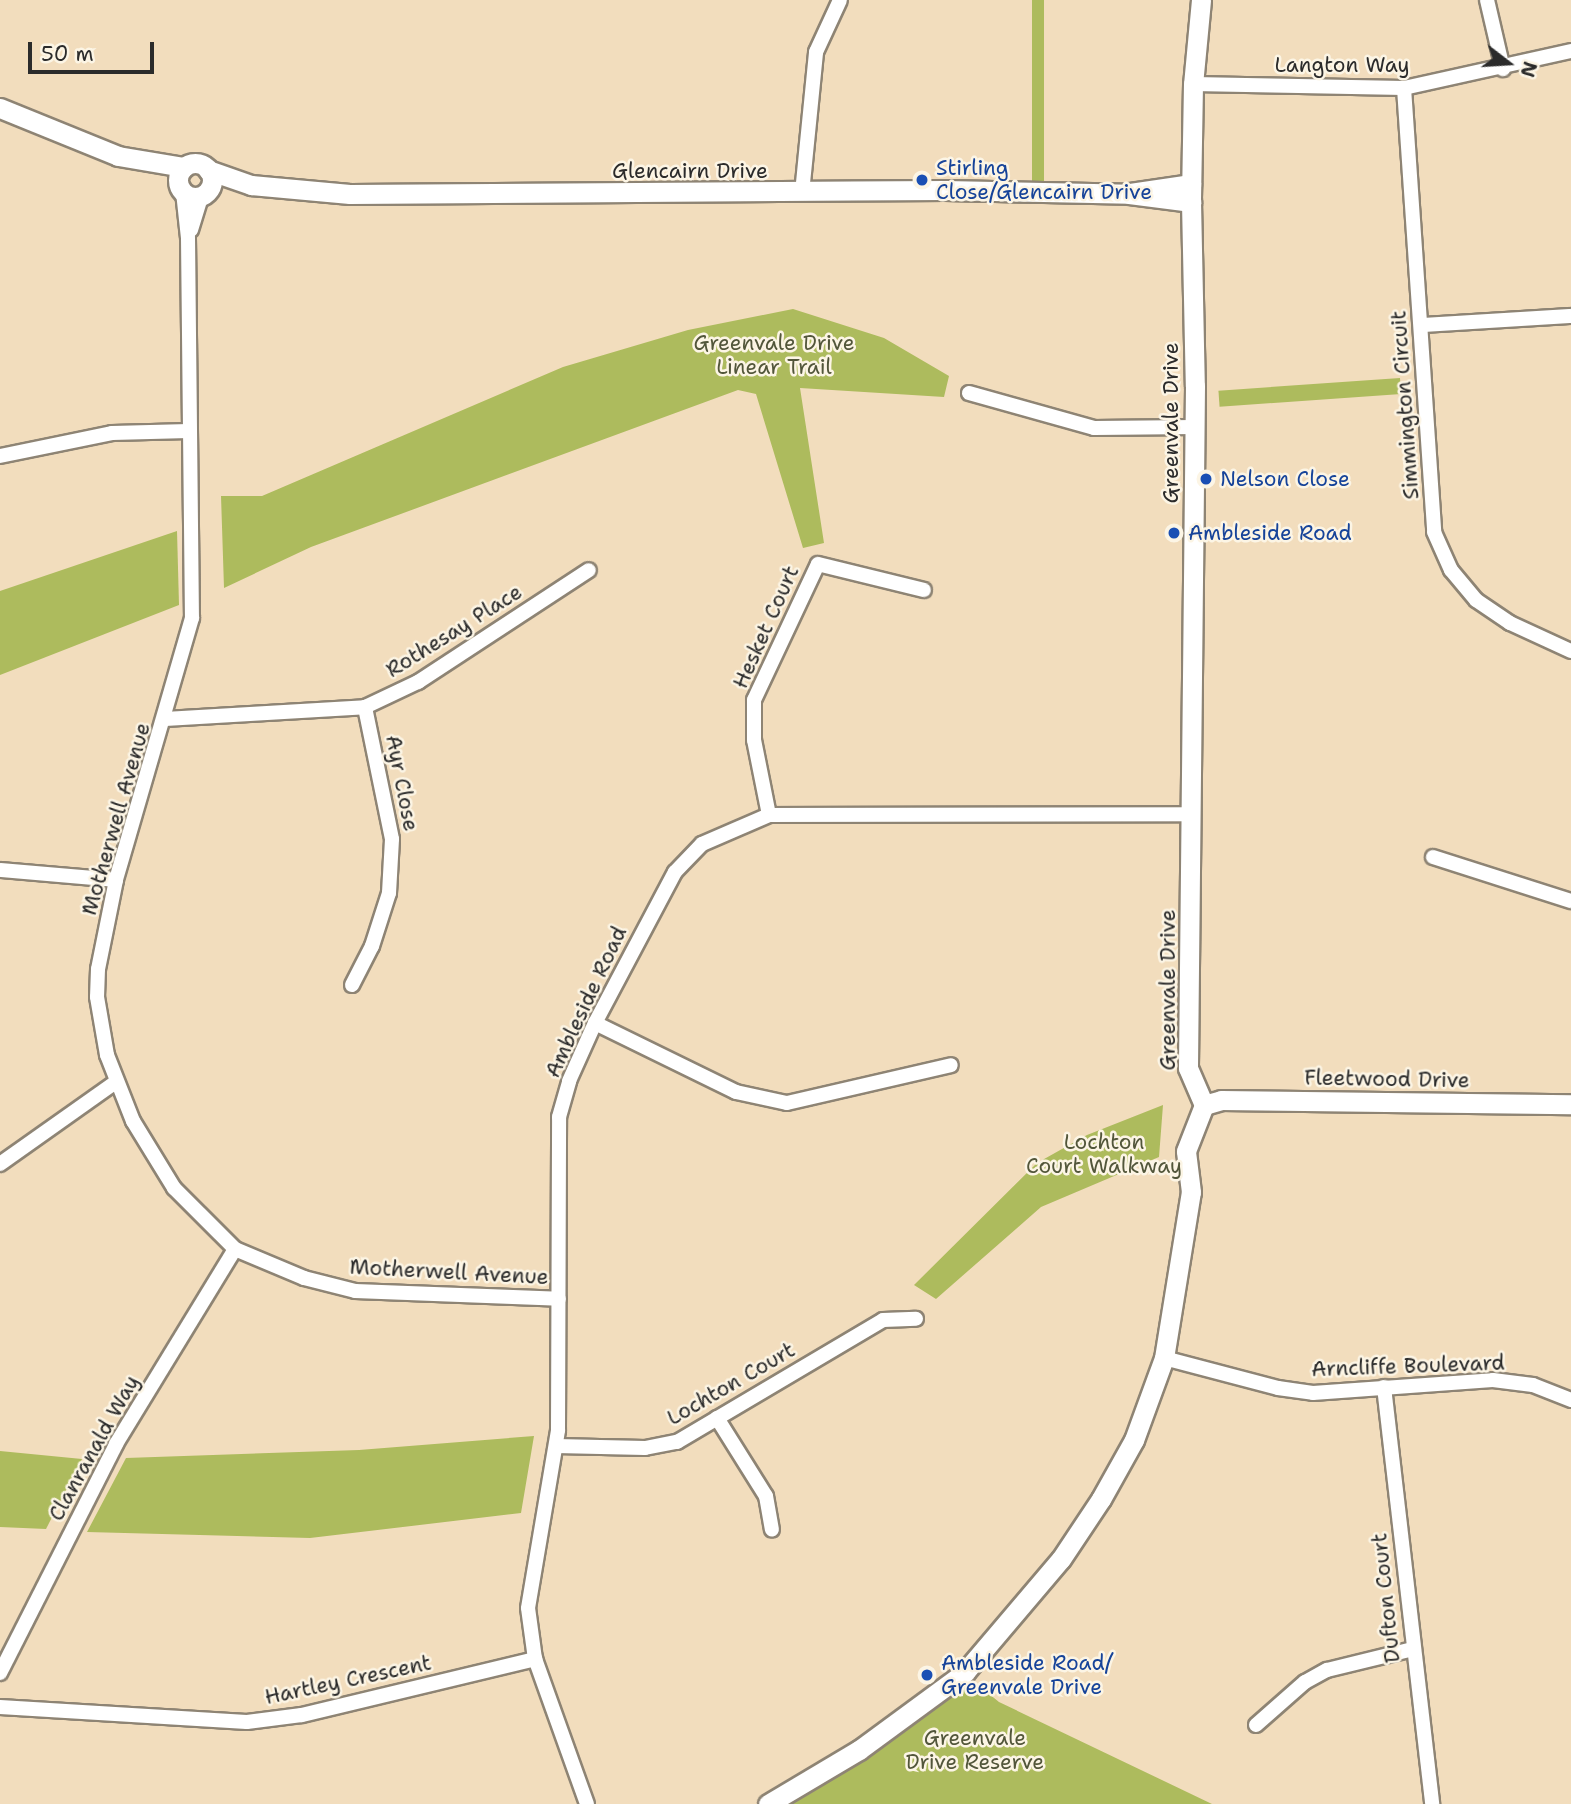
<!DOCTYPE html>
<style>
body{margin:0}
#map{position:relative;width:1571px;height:1804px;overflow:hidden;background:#f2ddbd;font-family:"Shantell Sans",sans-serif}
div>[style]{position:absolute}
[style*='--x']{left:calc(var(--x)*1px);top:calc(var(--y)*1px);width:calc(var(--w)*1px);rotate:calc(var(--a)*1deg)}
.green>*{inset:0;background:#adbb5d;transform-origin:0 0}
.roads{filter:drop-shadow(2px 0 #8e8474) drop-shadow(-2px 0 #8e8474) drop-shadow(0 2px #8e8474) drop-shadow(0 -2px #8e8474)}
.street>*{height:14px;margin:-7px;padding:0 7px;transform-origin:7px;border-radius:7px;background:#fff}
.secondary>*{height:19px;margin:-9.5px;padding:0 9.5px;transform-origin:9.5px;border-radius:9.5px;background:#fff}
.secondary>.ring{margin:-9.5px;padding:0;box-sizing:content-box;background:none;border:19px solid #fff;border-radius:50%}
.dots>*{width:19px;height:19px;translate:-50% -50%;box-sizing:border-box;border:4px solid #fcf5e5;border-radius:50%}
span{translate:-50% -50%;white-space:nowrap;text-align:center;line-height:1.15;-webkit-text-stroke:5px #fcf5e5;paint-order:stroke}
.street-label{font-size:21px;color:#2b2b2b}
.transit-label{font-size:21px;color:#164399}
.left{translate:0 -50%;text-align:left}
.park-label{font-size:21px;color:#52563a}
.north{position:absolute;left:1473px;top:28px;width:70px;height:70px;-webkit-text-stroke:5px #fcf5e5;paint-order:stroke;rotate:107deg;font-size:19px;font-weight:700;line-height:28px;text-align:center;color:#2b2b2b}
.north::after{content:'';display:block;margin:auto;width:24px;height:32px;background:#2b2b2b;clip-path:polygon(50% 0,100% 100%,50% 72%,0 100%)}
.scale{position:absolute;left:28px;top:42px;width:126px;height:32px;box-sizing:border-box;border:4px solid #2b2b2b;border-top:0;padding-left:9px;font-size:21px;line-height:24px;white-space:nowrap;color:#2b2b2b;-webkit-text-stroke:5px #fcf5e5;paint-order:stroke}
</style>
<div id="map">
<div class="green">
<div style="left:1032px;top:0;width:12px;height:188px"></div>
<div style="clip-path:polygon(793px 309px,884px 338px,949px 376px,944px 397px,800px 388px,824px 543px,803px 548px,756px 394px,738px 390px,311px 547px,224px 588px,221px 496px,262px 496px,563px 367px,688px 330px)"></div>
<div style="left:1400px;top:378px;width:16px;height:182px;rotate:86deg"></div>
<div style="clip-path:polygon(177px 531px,179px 605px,0 675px,0 591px)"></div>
<div style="clip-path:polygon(1163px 1105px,1159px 1157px,1041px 1207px,936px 1299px,914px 1285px,1037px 1163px,1087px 1135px)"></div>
<div style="clip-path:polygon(534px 1436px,521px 1513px,310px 1538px,87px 1532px,126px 1458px,359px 1450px)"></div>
<div style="clip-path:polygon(0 1451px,82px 1459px,46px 1529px,0 1527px)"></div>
<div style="clip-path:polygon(973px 1681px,999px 1702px,1212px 1804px,788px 1804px)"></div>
</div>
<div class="roads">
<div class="street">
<div style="--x:1487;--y:0;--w:71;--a:76.9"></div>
<div style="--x:1193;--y:84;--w:211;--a:1.1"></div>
<div style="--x:1404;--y:88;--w:171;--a:-12.5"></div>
<div style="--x:1404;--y:88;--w:445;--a:86.1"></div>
<div style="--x:1434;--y:532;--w:42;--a:65.9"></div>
<div style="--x:1451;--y:570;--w:39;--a:50"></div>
<div style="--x:1476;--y:600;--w:41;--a:34.1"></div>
<div style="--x:1510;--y:623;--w:67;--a:24.7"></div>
<div style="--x:183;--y:192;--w:46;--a:83.8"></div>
<div style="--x:188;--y:238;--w:380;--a:89.4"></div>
<div style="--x:192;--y:618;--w:273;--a:106.2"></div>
<div style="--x:116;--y:880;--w:91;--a:101.4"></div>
<div style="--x:98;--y:969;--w:28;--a:92"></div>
<div style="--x:97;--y:997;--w:59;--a:80.2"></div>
<div style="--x:107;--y:1055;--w:71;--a:68.5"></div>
<div style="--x:133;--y:1121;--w:79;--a:58.5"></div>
<div style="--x:174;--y:1188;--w:86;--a:45"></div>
<div style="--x:235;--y:1249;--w:75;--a:22.8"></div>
<div style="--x:304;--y:1278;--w:53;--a:14.3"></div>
<div style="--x:355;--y:1291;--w:204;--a:2.2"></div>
<div style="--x:802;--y:193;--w:142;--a:-84.3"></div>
<div style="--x:816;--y:52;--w:57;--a:-65.2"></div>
<div style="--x:191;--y:230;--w:37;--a:-73"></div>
<div style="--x:1422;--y:325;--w:149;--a:-3.5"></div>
<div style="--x:969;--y:393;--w:130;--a:15.6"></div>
<div style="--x:1094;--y:428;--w:101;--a:-0.6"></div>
<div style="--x:0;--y:456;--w:114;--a:-11.6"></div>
<div style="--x:112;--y:433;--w:77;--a:-1.5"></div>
<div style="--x:165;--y:719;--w:200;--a:-3.4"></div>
<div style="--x:365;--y:707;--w:59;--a:-25.3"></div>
<div style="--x:418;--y:682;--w:204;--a:-33.2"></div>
<div style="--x:769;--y:815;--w:76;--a:-101.3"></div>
<div style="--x:754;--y:740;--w:40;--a:-90"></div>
<div style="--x:754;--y:700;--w:150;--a:-64.8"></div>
<div style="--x:818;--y:564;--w:109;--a:13.8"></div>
<div style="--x:1433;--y:857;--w:145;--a:17.7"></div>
<div style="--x:0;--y:870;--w:116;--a:4.9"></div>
<div style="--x:352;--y:985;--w:44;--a:-62.9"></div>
<div style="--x:372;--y:946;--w:56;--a:-72.2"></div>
<div style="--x:389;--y:893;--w:54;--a:-86.8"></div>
<div style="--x:392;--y:839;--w:135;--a:-101.6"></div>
<div style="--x:595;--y:1023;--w:157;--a:26.1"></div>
<div style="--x:736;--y:1092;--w:52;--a:12.2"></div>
<div style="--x:787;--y:1103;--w:168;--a:-13"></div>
<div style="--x:0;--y:1164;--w:142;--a:-35.3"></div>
<div style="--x:1164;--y:1358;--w:118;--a:14.7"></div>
<div style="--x:1278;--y:1388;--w:35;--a:8"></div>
<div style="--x:1313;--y:1393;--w:180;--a:-4.1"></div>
<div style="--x:1493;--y:1380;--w:40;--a:7.1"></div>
<div style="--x:1533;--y:1385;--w:41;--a:21.5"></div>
<div style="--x:1384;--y:1387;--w:420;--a:83.4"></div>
<div style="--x:717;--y:1418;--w:92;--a:57.9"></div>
<div style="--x:766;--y:1496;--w:34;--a:80"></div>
<div style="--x:556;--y:1446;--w:89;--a:1.3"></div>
<div style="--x:645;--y:1448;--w:33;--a:-11"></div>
<div style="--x:677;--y:1442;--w:239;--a:-30.6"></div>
<div style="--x:883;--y:1320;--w:33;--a:-2"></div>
<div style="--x:0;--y:1673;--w:257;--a:-63.1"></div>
<div style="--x:116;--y:1444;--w:228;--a:-58.6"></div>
<div style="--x:0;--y:1707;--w:247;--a:3.5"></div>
<div style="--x:247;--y:1722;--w:55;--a:-7.3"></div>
<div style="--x:302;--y:1715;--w:240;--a:-13.5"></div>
<div style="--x:1256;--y:1725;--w:65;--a:-41.3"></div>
<div style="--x:1305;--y:1682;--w:25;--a:-29"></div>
<div style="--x:1327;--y:1670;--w:89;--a:-13.7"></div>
<div style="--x:587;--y:1804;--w:154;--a:-109.7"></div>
<div style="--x:535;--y:1659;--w:51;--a:-97.8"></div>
<div style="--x:528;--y:1608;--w:181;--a:-80.4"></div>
<div style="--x:558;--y:1430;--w:313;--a:-89.8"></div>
<div style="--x:559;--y:1117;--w:37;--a:-74"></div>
<div style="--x:569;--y:1081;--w:64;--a:-65.9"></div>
<div style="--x:595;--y:1023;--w:171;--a:-62.1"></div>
<div style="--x:675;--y:872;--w:39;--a:-46"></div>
<div style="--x:702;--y:844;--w:73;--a:-23.4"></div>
<div style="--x:769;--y:815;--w:421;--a:-0.1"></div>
</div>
<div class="secondary">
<div style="--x:1201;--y:0;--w:84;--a:95.4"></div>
<div style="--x:1193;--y:84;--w:118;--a:91"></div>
<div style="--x:1191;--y:202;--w:184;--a:88.8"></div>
<div style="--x:1195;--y:386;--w:682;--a:90.59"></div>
<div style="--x:1188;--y:1068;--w:40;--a:66.6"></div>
<div style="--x:0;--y:108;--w:127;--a:22.1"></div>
<div style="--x:118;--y:156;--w:67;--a:9.5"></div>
<div class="ring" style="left:178px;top:163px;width:15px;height:15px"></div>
<div style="--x:208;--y:170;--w:46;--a:19.2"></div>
<div style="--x:251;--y:185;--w:99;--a:5.2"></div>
<div style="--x:350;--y:194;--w:595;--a:-0.39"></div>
<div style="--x:945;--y:190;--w:184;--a:1.2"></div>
<div style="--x:1129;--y:194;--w:63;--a:7.4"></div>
<div style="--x:1130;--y:193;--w:62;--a:-8.4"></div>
<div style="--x:1204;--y:1105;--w:18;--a:-16"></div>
<div style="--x:1221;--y:1100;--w:350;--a:0.7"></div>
<div style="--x:768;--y:1804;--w:106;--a:-30.7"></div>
<div style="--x:859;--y:1750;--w:132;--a:-36.3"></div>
<div style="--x:965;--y:1672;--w:148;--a:-49.7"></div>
<div style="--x:1061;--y:1559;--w:72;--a:-56.3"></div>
<div style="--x:1101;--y:1499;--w:68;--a:-60.8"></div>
<div style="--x:1134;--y:1440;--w:87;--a:-69.9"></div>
<div style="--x:1164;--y:1358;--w:168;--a:-80.8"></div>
<div style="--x:1191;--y:1192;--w:41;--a:-97"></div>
<div style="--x:1186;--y:1151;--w:49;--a:-68.6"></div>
</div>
</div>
<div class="dots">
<div style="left:922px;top:180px;background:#1a4fb4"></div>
<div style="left:1206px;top:479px;background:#1a4fb4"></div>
<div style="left:1174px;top:533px;background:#1a4fb4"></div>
<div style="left:927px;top:1675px;background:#1a4fb4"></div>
</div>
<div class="street-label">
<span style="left:1342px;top:65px">Langton Way</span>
<span style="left:690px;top:171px">Glencairn Drive</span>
<span style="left:1405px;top:405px;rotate:-94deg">Simmington Circuit</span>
<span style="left:1171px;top:423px;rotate:-90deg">Greenvale Drive</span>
<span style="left:766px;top:627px;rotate:-66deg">Hesket Court</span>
<span style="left:454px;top:631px;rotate:-32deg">Rothesay Place</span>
<span style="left:402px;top:783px;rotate:79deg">Ayr Close</span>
<span style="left:116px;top:819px;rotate:-74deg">Motherwell Avenue</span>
<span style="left:1168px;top:990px;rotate:-90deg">Greenvale Drive</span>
<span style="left:586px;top:1002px;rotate:-65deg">Ambleside Road</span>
<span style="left:1387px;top:1079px;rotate:1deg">Fleetwood Drive</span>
<span style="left:449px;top:1272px;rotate:3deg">Motherwell Avenue</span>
<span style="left:1408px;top:1366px;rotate:-2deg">Arncliffe Boulevard</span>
<span style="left:731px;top:1384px;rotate:-30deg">Lochton Court</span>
<span style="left:94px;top:1448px;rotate:-61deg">Clanranald Way</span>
<span style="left:1386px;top:1598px;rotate:-96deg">Dufton Court</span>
<span style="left:348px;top:1680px;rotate:-12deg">Hartley Crescent</span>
</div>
<div class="transit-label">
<span class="left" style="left:936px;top:180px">Stirling<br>Close/Glencairn Drive</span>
<span class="left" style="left:1220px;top:479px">Nelson Close</span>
<span class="left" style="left:1188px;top:533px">Ambleside Road</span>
<span class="left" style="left:941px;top:1675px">Ambleside Road/<br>Greenvale Drive</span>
</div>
<div class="park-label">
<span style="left:774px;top:355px">Greenvale Drive<br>Linear Trail</span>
<span style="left:1104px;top:1154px">Lochton<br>Court Walkway</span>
<span style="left:975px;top:1750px">Greenvale<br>Drive Reserve</span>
</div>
<div class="north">N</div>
<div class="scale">50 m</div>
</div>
